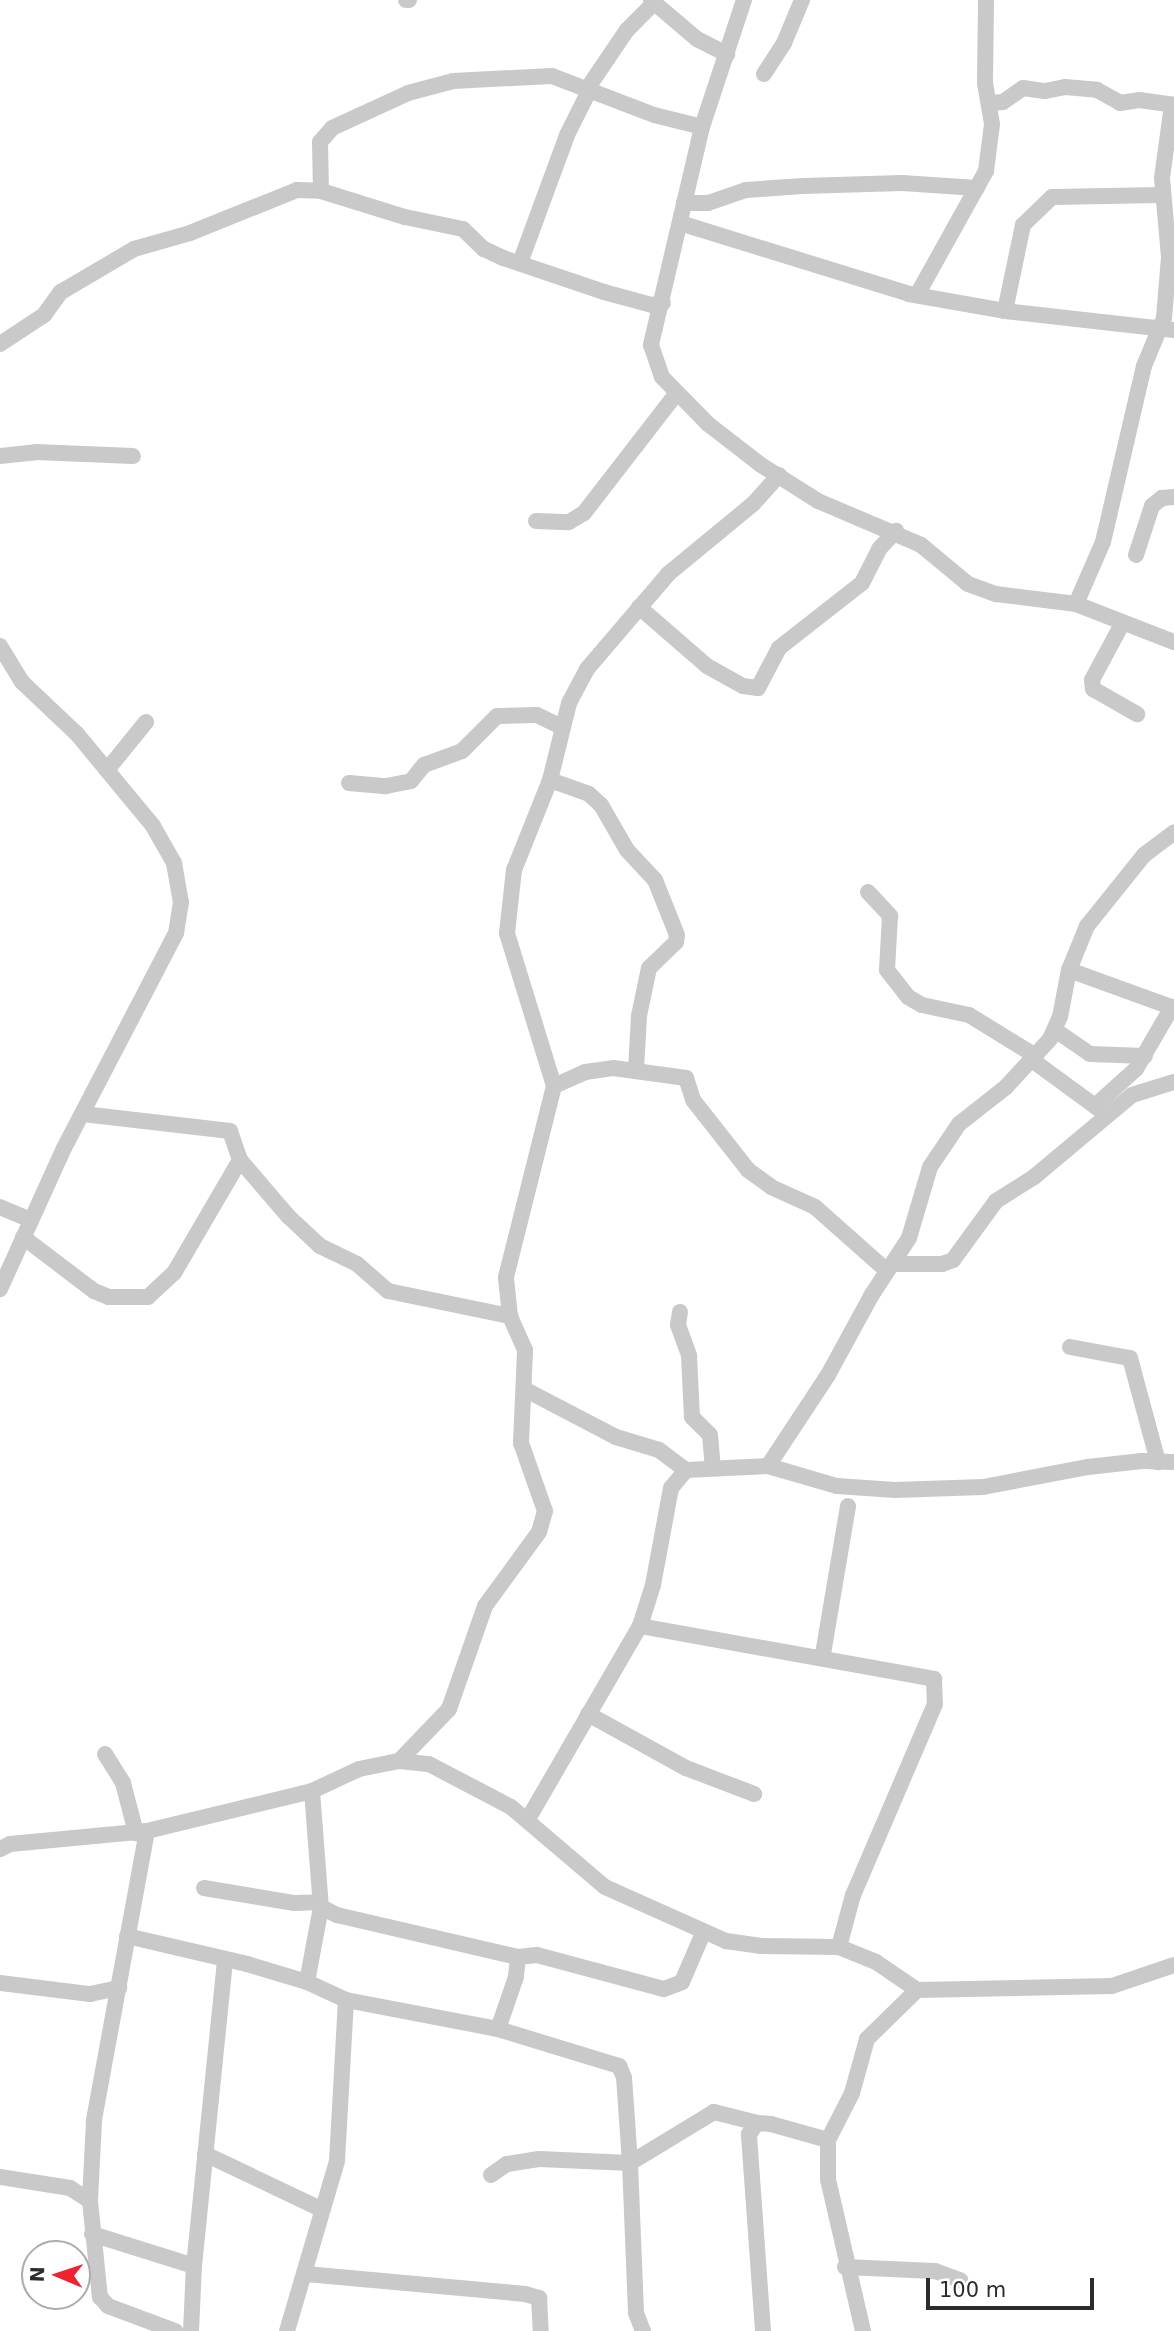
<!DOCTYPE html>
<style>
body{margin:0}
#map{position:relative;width:1174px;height:2331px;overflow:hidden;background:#fff;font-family:"DejaVu Sans",sans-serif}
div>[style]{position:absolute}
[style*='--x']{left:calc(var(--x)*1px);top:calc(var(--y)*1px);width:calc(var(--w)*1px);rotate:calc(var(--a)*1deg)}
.minor>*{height:16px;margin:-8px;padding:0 8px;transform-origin:8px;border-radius:8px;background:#c9c9c9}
span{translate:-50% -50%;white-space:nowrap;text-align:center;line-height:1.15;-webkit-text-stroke:7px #fff;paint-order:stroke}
.north{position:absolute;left:21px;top:2240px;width:70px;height:70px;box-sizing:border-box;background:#fff;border:2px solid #ababab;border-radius:50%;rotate:272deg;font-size:19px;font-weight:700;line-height:28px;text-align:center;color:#2c2c2c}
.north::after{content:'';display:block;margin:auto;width:24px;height:32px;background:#f0222f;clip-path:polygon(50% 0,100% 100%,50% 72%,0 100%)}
.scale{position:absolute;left:926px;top:2278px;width:168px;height:32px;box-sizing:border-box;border:4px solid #2c2c2c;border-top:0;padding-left:9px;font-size:21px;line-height:24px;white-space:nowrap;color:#2c2c2c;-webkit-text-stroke:5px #fff;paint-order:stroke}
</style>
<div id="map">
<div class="minor">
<div style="--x:406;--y:0;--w:3;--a:0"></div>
<div style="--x:651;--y:0;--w:60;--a:40.3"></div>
<div style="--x:697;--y:39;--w:34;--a:27"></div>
<div style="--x:744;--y:0;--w:134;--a:108.3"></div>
<div style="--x:702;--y:127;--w:224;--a:103.2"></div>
<div style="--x:651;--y:345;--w:34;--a:71"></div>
<div style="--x:662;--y:377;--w:66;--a:45.6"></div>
<div style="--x:708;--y:424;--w:67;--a:37.7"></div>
<div style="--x:761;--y:465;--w:67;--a:32.3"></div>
<div style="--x:818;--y:501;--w:112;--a:23.1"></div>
<div style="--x:921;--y:545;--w:61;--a:39.7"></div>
<div style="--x:968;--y:584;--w:30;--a:20"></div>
<div style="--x:996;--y:594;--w:81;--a:7.1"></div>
<div style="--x:1076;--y:604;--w:105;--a:21.2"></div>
<div style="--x:764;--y:74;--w:37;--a:-57"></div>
<div style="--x:784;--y:43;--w:47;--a:-67.3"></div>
<div style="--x:587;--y:89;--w:71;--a:-55.9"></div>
<div style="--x:627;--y:30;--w:38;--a:-45"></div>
<div style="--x:991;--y:103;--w:12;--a:-5"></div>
<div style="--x:1003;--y:102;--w:24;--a:-35"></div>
<div style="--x:1023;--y:88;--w:22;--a:8"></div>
<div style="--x:1045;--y:91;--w:20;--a:-11"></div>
<div style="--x:1065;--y:87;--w:32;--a:5"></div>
<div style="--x:1097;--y:90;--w:26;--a:29"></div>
<div style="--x:1120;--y:103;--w:19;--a:-9"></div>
<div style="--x:1139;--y:100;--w:35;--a:8"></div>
<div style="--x:321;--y:191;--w:49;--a:-91.2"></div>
<div style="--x:320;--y:142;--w:18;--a:-49"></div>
<div style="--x:332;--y:128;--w:84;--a:-24.7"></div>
<div style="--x:408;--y:93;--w:47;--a:-14.9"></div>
<div style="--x:453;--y:81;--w:99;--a:-2.9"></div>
<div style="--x:552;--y:76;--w:109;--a:20.9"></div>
<div style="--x:654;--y:115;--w:49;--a:14"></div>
<div style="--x:684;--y:203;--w:24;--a:0"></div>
<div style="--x:708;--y:203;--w:40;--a:-18.9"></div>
<div style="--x:746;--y:190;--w:57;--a:-4"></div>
<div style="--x:803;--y:186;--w:99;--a:-1.7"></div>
<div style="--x:902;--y:183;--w:75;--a:3.8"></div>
<div style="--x:680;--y:223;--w:240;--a:17.2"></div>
<div style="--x:909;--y:294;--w:97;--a:10"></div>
<div style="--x:1005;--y:311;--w:170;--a:6.4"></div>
<div style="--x:520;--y:263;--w:136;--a:-69.8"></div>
<div style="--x:567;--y:135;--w:49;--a:-63.4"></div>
<div style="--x:917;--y:295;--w:142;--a:-60.9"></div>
<div style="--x:986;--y:171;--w:47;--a:-82.7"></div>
<div style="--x:992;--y:124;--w:42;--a:-99.7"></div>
<div style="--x:985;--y:83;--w:83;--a:-89.3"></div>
<div style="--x:1005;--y:311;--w:88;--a:-78.2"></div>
<div style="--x:1023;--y:225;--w:40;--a:-44"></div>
<div style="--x:1052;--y:197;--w:109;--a:-1.1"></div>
<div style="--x:0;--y:344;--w:53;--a:-33.4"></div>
<div style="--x:44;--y:315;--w:29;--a:-54"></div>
<div style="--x:61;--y:292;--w:85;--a:-30.5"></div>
<div style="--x:134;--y:249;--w:58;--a:-15.9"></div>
<div style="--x:190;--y:233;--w:115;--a:-21.9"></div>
<div style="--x:297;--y:190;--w:24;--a:2"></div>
<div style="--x:321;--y:191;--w:88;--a:17.2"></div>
<div style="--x:405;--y:217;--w:59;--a:11.7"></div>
<div style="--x:463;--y:229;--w:29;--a:44"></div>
<div style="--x:484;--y:249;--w:21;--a:25"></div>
<div style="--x:503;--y:258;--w:107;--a:18.6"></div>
<div style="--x:604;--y:292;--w:50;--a:15.2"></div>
<div style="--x:652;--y:305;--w:11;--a:-10"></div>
<div style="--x:0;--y:456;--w:36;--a:-6"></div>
<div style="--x:36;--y:452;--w:97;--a:2.4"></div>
<div style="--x:536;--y:521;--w:33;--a:2"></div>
<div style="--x:569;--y:522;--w:17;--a:-31"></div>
<div style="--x:584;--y:513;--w:150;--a:-52.3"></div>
<div style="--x:1136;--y:555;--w:52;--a:-71.9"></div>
<div style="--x:1152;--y:506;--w:13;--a:-39"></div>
<div style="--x:1162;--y:498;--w:12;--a:-5"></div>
<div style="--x:1076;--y:604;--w:68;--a:-66.5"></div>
<div style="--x:1103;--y:542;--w:181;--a:-76.9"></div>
<div style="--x:1144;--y:366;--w:52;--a:-67.4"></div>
<div style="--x:1164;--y:318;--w:61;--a:-85.3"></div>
<div style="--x:1169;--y:257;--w:79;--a:-95.1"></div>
<div style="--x:1162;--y:178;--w:74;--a:-82.2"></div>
<div style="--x:639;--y:607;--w:90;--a:40.9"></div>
<div style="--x:707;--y:666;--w:41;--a:29.1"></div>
<div style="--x:743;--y:686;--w:15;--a:8"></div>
<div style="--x:758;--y:688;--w:45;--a:-62.3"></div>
<div style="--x:779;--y:648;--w:105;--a:-38.1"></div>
<div style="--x:862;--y:583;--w:38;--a:-63"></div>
<div style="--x:879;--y:549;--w:25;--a:-47"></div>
<div style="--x:1122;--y:624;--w:64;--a:118.2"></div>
<div style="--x:1092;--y:680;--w:9;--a:84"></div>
<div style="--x:1093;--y:689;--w:51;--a:29.6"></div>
<div style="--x:0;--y:646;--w:42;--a:58.6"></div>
<div style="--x:22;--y:682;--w:76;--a:43.4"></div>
<div style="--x:77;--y:734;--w:119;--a:50.4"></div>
<div style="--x:153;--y:826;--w:43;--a:60.4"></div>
<div style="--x:174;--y:863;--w:40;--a:80"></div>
<div style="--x:181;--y:902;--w:31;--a:99"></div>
<div style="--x:176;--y:933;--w:242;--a:117.5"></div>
<div style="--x:64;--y:1148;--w:155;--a:114.4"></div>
<div style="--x:107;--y:770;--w:62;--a:-50.9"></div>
<div style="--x:550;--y:780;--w:41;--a:19.7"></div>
<div style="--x:589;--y:794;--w:16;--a:43"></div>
<div style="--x:601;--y:805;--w:52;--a:60"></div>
<div style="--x:627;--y:850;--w:41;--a:47"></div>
<div style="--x:655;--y:880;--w:59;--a:68.2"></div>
<div style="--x:677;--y:935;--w:7;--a:98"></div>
<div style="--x:676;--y:942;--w:37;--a:136"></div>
<div style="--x:649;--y:968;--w:49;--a:101.8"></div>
<div style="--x:639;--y:1016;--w:54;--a:93.2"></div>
<div style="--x:349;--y:783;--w:37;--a:5"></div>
<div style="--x:386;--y:786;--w:25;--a:-11"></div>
<div style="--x:411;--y:781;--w:21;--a:-51"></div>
<div style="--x:424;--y:765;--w:40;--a:-20.2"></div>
<div style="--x:462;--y:751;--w:49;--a:-45"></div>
<div style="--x:497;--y:716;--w:40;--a:-1.4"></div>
<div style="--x:537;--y:715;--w:28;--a:26"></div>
<div style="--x:868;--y:892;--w:33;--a:47"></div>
<div style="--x:890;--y:916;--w:54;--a:93.2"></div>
<div style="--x:887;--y:970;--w:34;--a:52"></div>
<div style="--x:908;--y:997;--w:16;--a:30"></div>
<div style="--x:922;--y:1005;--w:48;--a:12"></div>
<div style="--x:969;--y:1015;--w:79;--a:31.5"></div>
<div style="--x:1069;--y:970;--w:112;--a:19.9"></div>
<div style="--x:1055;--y:1030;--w:42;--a:34.4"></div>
<div style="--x:1090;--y:1054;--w:55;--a:2.1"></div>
<div style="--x:1032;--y:1060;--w:88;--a:36.2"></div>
<div style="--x:554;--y:1086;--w:34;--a:-24"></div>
<div style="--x:585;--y:1072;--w:28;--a:-8"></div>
<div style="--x:613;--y:1068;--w:74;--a:7.8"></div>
<div style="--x:686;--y:1078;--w:23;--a:72"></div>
<div style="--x:693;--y:1100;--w:89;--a:51.8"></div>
<div style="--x:748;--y:1170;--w:29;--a:36"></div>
<div style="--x:771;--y:1187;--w:48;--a:24.4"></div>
<div style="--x:815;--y:1207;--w:96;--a:41.6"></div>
<div style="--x:1095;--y:1106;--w:55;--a:-42.1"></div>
<div style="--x:1136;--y:1069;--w:72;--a:-59.9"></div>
<div style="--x:83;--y:1114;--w:148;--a:6.6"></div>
<div style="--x:230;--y:1131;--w:31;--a:71"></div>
<div style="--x:240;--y:1160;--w:74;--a:49.4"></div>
<div style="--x:288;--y:1216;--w:44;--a:43.2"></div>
<div style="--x:320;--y:1246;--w:41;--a:25.9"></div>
<div style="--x:357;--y:1264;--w:41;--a:41.1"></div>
<div style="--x:388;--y:1291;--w:125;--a:11.6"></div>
<div style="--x:0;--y:1207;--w:33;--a:23"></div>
<div style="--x:23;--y:1237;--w:89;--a:37.3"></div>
<div style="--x:94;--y:1291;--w:16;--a:22"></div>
<div style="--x:109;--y:1297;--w:39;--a:0"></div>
<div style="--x:148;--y:1297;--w:35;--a:-43"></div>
<div style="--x:174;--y:1273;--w:131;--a:-59.7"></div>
<div style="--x:893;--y:1264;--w:49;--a:0"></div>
<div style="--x:942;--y:1264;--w:12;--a:-20"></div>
<div style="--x:953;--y:1260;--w:73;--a:-53.9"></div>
<div style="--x:996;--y:1201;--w:45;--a:-32.3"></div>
<div style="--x:1034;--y:1177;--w:128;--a:-39.9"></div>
<div style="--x:1132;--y:1095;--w:44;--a:-17.2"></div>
<div style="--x:680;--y:1312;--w:13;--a:99"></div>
<div style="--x:678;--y:1325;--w:33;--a:70"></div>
<div style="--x:689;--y:1356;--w:61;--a:87.2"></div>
<div style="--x:692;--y:1417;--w:25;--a:45"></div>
<div style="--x:710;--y:1435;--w:33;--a:85"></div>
<div style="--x:1070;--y:1347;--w:61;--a:10.4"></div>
<div style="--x:1130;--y:1358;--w:108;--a:74.9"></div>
<div style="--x:524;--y:1389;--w:104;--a:27.6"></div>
<div style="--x:616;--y:1437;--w:45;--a:16.8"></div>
<div style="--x:659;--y:1450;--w:34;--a:37"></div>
<div style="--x:686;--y:1470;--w:82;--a:-2.8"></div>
<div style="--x:768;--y:1466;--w:109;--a:-56.6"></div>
<div style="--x:828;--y:1375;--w:90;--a:-61.4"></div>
<div style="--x:871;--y:1296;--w:69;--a:-56.8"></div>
<div style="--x:909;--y:1238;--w:74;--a:-73.5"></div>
<div style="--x:930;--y:1167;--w:52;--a:-56"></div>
<div style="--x:959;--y:1124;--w:60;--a:-38.2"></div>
<div style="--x:1006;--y:1087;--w:65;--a:-47.5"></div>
<div style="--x:1050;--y:1039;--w:24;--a:-66"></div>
<div style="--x:1060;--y:1017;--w:48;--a:-79.2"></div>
<div style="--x:1069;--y:970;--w:48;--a:-67.8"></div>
<div style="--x:1087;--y:926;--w:91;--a:-51.2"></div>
<div style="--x:1144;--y:855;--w:38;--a:-37"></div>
<div style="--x:768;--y:1466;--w:72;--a:16.2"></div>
<div style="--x:837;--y:1486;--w:58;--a:3.9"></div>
<div style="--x:895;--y:1490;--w:88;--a:-2"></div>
<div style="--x:983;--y:1487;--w:107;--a:-10.8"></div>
<div style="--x:1088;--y:1467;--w:54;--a:-6.3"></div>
<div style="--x:1142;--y:1461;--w:32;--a:2"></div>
<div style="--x:640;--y:1626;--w:299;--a:10.2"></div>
<div style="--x:934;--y:1679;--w:25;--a:88"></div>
<div style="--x:935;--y:1704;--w:208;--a:113.2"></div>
<div style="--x:853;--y:1895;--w:54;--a:105.1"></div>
<div style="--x:819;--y:1657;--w:5;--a:-37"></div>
<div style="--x:823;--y:1654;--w:150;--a:-80.4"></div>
<div style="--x:588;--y:1714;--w:112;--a:28.9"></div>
<div style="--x:686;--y:1768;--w:73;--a:20.9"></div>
<div style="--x:105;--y:1754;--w:34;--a:58"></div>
<div style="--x:123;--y:1783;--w:52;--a:75.4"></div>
<div style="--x:399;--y:1761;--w:72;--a:-46.1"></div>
<div style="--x:449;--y:1709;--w:109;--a:-70.7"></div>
<div style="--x:485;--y:1606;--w:92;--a:-53.9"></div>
<div style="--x:539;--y:1532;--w:22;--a:-74"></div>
<div style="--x:545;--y:1511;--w:72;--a:-109.4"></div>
<div style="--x:521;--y:1443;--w:93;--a:-87.5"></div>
<div style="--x:525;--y:1350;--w:37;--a:-114"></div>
<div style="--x:510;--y:1316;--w:39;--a:-96"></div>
<div style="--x:506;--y:1277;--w:197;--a:-75.9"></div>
<div style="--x:554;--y:1086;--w:160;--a:-107.1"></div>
<div style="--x:507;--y:933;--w:63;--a:-83.7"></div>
<div style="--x:514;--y:870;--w:97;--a:-68.2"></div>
<div style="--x:550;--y:780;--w:79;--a:-76.1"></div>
<div style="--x:569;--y:703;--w:38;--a:-62"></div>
<div style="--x:587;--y:669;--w:125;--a:-49.5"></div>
<div style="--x:668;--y:574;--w:110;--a:-39.5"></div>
<div style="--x:753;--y:504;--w:39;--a:-48"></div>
<div style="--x:312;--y:1791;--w:116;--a:85.6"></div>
<div style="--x:321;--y:1907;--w:18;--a:27"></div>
<div style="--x:337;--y:1915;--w:186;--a:13.1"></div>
<div style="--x:518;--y:1957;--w:20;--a:96"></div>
<div style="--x:516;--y:1977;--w:55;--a:109.1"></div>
<div style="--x:528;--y:1819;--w:223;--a:-59.9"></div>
<div style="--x:640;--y:1626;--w:43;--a:-72.4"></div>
<div style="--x:653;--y:1585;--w:99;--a:-79.5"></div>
<div style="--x:671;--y:1488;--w:23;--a:-50"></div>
<div style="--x:147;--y:1831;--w:295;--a:100.4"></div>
<div style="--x:94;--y:2121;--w:80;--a:92.9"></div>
<div style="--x:90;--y:2201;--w:97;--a:84.1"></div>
<div style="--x:100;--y:2297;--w:12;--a:48"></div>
<div style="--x:108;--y:2306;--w:72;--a:20.5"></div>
<div style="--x:0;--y:1849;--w:11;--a:-27"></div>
<div style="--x:10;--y:1844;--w:138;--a:-5.4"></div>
<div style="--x:147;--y:1831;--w:170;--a:-13.6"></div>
<div style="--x:312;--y:1791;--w:52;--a:-25.1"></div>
<div style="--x:359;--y:1769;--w:41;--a:-11.3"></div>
<div style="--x:399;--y:1761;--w:30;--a:6"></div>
<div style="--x:429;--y:1764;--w:93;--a:27.7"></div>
<div style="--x:511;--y:1807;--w:123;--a:40.4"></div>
<div style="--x:605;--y:1887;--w:133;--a:24.1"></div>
<div style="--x:726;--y:1941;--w:34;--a:8"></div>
<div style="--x:760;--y:1946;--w:79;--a:0.7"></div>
<div style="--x:839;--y:1947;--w:40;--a:22"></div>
<div style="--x:876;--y:1962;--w:50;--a:34.3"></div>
<div style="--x:917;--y:1990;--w:195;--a:-1.2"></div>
<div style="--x:1112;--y:1986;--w:65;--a:-18.7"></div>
<div style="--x:204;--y:1888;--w:92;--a:9.4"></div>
<div style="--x:295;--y:1903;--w:25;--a:-2"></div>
<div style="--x:127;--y:1936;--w:123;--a:13.1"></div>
<div style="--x:247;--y:1964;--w:63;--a:16.7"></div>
<div style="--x:307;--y:1982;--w:43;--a:24.8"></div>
<div style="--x:346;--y:2000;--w:155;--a:10.8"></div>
<div style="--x:498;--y:2029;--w:127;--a:17"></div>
<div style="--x:619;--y:2066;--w:12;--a:66"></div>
<div style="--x:624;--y:2077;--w:86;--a:86"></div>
<div style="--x:630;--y:2163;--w:150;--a:87.7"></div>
<div style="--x:636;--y:2313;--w:19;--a:69"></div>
<div style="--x:518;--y:1957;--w:19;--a:-6"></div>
<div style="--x:537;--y:1955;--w:131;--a:15"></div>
<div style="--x:664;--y:1989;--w:19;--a:-21"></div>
<div style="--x:682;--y:1982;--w:53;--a:-66.8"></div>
<div style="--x:307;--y:1982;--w:76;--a:-79.4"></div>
<div style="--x:0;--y:1983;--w:91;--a:7"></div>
<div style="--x:90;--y:1994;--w:30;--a:-12"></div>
<div style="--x:205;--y:2154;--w:128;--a:25.4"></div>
<div style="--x:491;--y:2175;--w:19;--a:-35"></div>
<div style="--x:507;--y:2164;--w:32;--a:-9"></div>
<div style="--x:539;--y:2159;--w:91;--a:2.5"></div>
<div style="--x:630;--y:2163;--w:98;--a:-31.3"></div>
<div style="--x:714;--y:2112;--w:44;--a:14.3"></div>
<div style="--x:0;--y:2177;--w:71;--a:8.9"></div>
<div style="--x:70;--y:2188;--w:24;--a:33"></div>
<div style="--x:92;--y:2234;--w:107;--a:17.4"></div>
<div style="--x:845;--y:2267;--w:90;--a:2.5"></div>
<div style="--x:935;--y:2271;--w:27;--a:20"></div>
<div style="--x:306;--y:2274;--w:220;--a:5.2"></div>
<div style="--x:525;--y:2294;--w:15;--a:16"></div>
<div style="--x:539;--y:2298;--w:33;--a:87"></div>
<div style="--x:191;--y:2331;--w:65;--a:-87.4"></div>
<div style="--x:194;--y:2266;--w:307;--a:-84.2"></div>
<div style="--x:287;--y:2331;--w:177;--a:-73.6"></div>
<div style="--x:337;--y:2161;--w:161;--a:-86.8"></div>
<div style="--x:763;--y:2331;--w:197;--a:-94.1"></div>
<div style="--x:749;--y:2134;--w:14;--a:-54"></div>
<div style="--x:757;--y:2123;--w:14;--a:4"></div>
<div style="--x:771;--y:2124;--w:59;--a:15.7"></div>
<div style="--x:863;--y:2331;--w:156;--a:-103"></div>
<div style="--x:828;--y:2179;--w:39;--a:-90"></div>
<div style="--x:828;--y:2140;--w:53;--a:-62.9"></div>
<div style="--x:852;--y:2093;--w:56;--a:-74.5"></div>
<div style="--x:867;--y:2039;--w:70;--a:-44.4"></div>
</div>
<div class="north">N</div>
<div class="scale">100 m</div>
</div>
